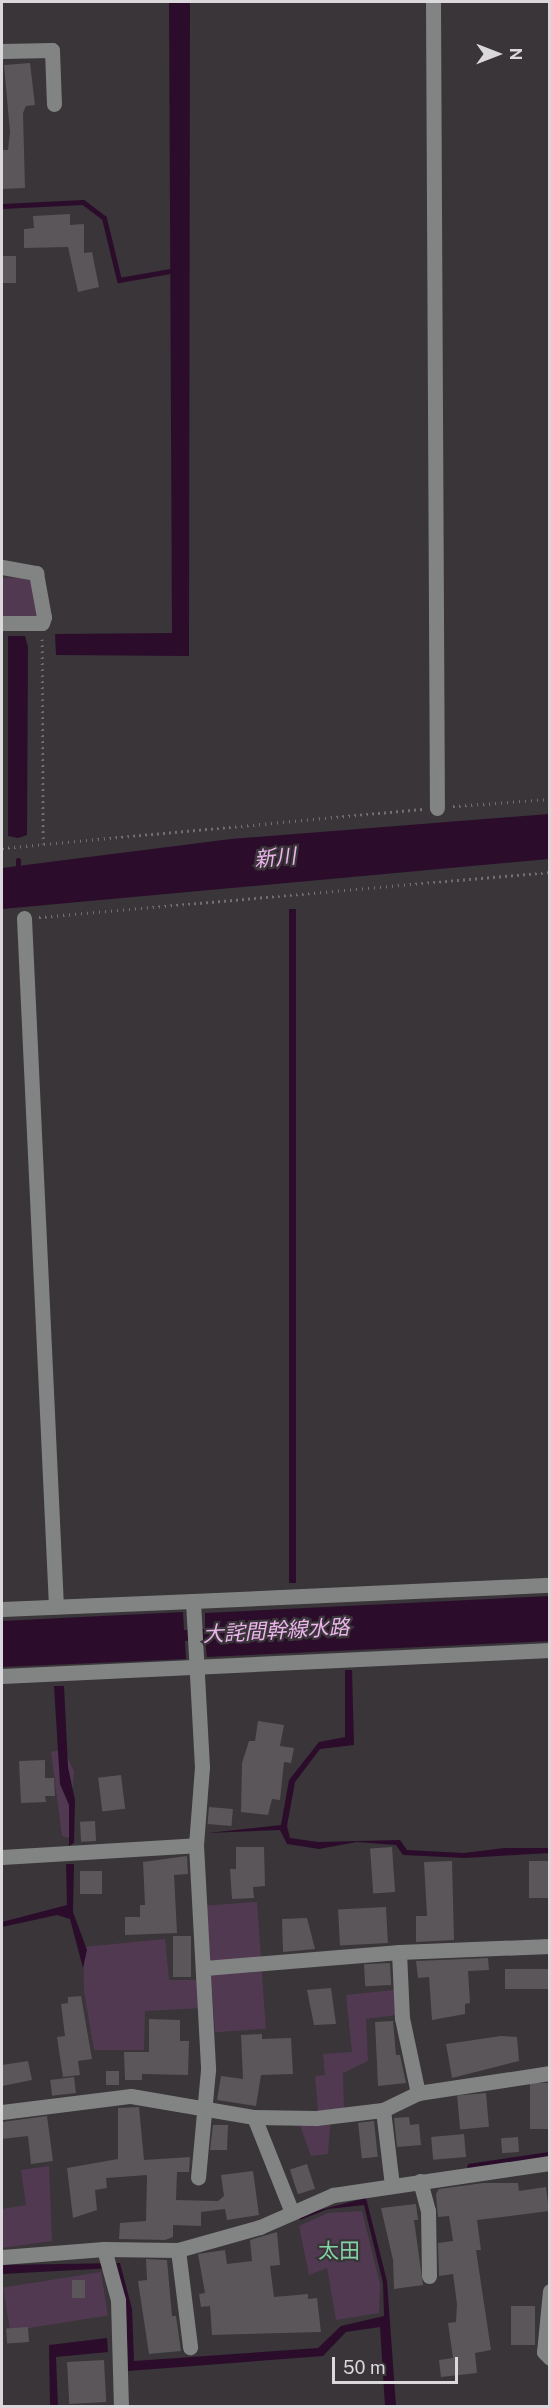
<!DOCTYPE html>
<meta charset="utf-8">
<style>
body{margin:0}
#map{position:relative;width:551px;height:2408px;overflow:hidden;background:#393539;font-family:"Public Sans","Noto Sans JP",sans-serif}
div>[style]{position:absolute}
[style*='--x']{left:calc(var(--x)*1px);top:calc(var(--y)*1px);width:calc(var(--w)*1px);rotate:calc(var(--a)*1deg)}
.green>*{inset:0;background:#513a51;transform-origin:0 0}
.water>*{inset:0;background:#2b0d2b;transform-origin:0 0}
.stream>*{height:5px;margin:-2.5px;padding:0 2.5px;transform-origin:2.5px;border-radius:2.5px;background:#2b0d2b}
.building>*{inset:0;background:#5a565a;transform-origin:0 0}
.path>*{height:3px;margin-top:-1.5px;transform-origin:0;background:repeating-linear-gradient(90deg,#716d71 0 1.5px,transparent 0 6px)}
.minor>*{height:15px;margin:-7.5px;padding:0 7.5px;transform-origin:7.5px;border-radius:7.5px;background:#818482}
span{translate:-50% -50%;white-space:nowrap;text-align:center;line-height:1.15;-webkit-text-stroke:4.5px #393539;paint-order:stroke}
.water-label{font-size:21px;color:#ecb4ec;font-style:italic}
.neighbourhood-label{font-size:21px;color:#85d2a6}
.frame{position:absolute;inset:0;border:3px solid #dbd8db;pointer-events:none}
.north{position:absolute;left:467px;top:24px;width:60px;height:60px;-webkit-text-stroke:4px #393539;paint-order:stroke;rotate:90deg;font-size:16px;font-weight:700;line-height:24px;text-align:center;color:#dbd8db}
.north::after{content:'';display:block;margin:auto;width:21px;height:27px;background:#dbd8db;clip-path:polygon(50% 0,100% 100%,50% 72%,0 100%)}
.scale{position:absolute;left:332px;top:2357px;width:126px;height:27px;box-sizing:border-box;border:3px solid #dbd8db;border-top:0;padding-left:8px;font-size:18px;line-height:21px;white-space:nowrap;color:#dbd8db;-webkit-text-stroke:4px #393539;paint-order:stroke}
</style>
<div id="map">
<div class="green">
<div style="clip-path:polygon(32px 577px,38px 617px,2px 617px,2px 578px)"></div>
<div style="clip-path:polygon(63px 1749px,74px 1771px,69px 1838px,62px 1836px,51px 1752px)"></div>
<div style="left:257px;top:1902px;width:127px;height:51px;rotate:86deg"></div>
<div style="clip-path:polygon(165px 1939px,169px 1980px,199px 1980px,201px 2008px,145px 2011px,144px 2050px,94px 2050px,84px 1991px,83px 1947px)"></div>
<div style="clip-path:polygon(394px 1990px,397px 2015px,366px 2019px,368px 2061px,343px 2073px,344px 2110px,331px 2115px,328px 2154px,311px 2156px,298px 2120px,319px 2122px,315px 2076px,325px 2075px,323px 2054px,352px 2052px,346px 1995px)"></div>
<div style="clip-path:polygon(49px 2166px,52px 2241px,2px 2248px,2px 2209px,26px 2205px,21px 2170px)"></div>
<div style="clip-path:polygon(362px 2211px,380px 2284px,379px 2313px,336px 2320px,327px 2268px,309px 2275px,299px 2226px,328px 2213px)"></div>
<div style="left:101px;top:2272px;width:44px;height:99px;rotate:81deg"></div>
</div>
<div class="water">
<div style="clip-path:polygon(169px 2px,190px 2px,189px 656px,56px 655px,55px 634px,172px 633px)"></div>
<div style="clip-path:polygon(8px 636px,25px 636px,28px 647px,27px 835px,18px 838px,8px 836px)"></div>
<div style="clip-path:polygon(549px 814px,549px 859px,2px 909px,2px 868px,231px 839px)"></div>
<div style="left:289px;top:909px;width:7px;height:674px"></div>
<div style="clip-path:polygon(550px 1596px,549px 1641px,207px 1657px,205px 1640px,185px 1641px,186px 1659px,2px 1667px,2px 1621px,183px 1612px,184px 1630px,205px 1629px,205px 1613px)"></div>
<div style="clip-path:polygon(345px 1670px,352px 1670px,354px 1745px,320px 1749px,295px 1782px,287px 1826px,290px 1838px,318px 1842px,400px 1840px,407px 1850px,464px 1853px,504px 1848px,549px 1848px,549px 1853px,466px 1858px,403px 1855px,396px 1845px,357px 1842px,319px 1849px,287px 1844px,280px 1830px,208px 1833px,281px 1825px,289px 1780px,319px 1742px,345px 1737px)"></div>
<div style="clip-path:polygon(54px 1686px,64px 1686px,68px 1767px,75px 1800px,74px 1843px,69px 1846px,69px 1805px,60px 1784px)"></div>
<div style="clip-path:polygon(66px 1864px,74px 1864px,73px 1912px,87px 1950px,83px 1968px,70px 1919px,57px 1915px,2px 1927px,2px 1922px,67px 1905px)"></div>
<div style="clip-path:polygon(549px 2152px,549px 2157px,467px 2170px,468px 2164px)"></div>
<div style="clip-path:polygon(366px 2198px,387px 2281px,396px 2406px,385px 2406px,380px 2327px,346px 2332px,323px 2356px,128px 2371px,126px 2309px,114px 2268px,2px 2274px,2px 2265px,120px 2263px,132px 2309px,134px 2361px,318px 2348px,341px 2326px,384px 2316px,383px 2283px,364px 2205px,328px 2209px,300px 2220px,300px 2215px)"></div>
<div style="clip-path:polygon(107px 2338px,108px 2352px,56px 2357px,58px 2406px,50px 2406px,49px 2345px)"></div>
</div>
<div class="stream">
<div style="--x:2;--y:206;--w:81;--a:-2.8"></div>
<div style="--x:83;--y:202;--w:26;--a:37"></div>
<div style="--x:104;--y:218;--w:64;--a:76.4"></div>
<div style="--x:119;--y:280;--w:52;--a:-10"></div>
<div style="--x:18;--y:860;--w:13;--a:90"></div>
</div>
<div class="building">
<div style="clip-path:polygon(30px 63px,35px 105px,26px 106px,23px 113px,25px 188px,2px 189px,2px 150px,8px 150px,10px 132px,4px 65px)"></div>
<div style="clip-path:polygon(70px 214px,70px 225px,84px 224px,84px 253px,92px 252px,99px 287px,78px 292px,68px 247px,24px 248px,24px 229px,34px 228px,33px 216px)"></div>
<div style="left:16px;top:256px;width:27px;height:14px;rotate:90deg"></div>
<div style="clip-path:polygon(258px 1721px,284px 1725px,280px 1746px,294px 1748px,291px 1763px,284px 1762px,280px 1800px,272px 1799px,268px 1815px,241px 1812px,242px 1763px,249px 1741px,255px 1741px)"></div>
<div style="clip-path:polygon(45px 1760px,45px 1778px,54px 1778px,55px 1796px,45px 1796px,46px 1802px,21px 1803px,19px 1761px)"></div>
<div style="left:121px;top:1775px;width:34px;height:23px;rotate:83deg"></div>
<div style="left:209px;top:1807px;width:24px;height:17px;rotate:5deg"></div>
<div style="left:95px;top:1821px;width:20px;height:15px;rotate:87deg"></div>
<div style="clip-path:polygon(236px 1847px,264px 1847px,265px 1886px,253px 1887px,254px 1898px,232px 1899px,230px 1869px,236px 1869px)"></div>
<div style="left:392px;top:1847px;width:45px;height:22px;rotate:86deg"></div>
<div style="clip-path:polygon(187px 1856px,188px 1874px,174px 1875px,177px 1933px,125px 1935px,125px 1917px,140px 1917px,140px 1905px,145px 1905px,143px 1862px)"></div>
<div style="clip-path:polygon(452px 1861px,454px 1940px,416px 1942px,416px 1916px,427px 1916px,424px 1862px)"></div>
<div style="left:549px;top:1861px;width:37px;height:20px;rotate:90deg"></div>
<div style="left:80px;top:1871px;width:22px;height:23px"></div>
<div style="left:386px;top:1907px;width:36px;height:48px;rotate:87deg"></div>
<div style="clip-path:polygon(307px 1918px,315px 1949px,283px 1952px,282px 1919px)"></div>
<div style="left:173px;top:1936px;width:18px;height:41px"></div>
<div style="clip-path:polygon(488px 1958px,489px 1970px,468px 1971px,470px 2003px,465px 2004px,465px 2014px,432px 2020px,429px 1977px,418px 1978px,416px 1961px)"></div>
<div style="left:390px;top:1963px;width:22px;height:26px;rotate:87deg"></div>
<div style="left:549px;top:1969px;width:20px;height:44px;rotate:90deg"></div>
<div style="clip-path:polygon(331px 1988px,336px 2024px,314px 2025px,307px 1990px)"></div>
<div style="clip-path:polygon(81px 1996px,92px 2059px,78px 2061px,80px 2075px,63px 2077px,57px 2037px,65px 2036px,61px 2004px,68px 2003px,68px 1997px)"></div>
<div style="clip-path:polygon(149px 2019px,180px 2020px,180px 2041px,189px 2041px,188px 2075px,142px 2074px,142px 2080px,125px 2080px,124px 2052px,149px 2052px)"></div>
<div style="clip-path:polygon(393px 2021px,396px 2055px,400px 2055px,406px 2083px,378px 2086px,375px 2022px)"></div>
<div style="clip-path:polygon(262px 2034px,262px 2039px,291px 2038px,293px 2074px,261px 2075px,256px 2106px,217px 2100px,221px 2076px,243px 2079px,241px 2035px)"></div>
<div style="clip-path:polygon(501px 2036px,517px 2037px,519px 2061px,452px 2078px,446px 2044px)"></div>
<div style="clip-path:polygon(28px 2061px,32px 2080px,2px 2086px,2px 2065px)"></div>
<div style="left:119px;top:2071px;width:14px;height:13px;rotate:90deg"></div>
<div style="left:74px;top:2077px;width:16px;height:24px;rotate:83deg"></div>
<div style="left:549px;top:2083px;width:46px;height:19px;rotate:90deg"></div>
<div style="left:486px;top:2093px;width:34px;height:29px;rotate:85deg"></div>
<div style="clip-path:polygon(139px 2107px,144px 2160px,190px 2157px,189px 2172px,177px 2172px,176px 2200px,218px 2201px,224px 2196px,221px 2175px,253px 2171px,259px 2215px,227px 2220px,225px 2209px,201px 2212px,201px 2226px,173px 2225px,173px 2237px,165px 2240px,119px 2239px,120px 2223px,146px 2221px,147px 2175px,106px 2178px,107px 2188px,95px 2190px,97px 2210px,73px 2218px,67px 2168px,118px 2159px,118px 2108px)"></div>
<div style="clip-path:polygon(47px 2116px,53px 2161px,31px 2164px,28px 2136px,2px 2139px,2px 2122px)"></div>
<div style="clip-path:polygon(409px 2117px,410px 2125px,419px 2124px,421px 2145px,397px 2147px,394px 2118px)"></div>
<div style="left:374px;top:2121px;width:36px;height:16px;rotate:84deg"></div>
<div style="clip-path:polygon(213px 2125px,228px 2125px,227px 2150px,210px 2150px)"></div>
<div style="left:464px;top:2134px;width:23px;height:33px;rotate:85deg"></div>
<div style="left:518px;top:2137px;width:15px;height:17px;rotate:86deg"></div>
<div style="left:307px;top:2164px;width:26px;height:18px;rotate:72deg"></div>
<div style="clip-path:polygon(483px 2183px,518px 2183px,519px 2191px,546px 2187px,549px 2211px,477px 2220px,481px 2250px,476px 2250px,491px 2350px,475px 2353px,477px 2373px,441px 2377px,439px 2360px,453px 2358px,448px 2323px,456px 2322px,457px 2304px,453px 2274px,439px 2276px,438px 2243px,453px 2241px,449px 2216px,438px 2217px,436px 2194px,439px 2189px)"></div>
<div style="clip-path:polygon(416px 2204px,418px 2220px,414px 2220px,423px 2285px,394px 2289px,393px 2260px,381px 2208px)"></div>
<div style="clip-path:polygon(277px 2232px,280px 2265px,270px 2266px,274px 2297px,308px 2294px,308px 2299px,317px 2298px,321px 2332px,212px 2335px,210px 2306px,201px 2307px,199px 2294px,205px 2293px,198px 2254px,225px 2250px,227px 2264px,252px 2261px,250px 2240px)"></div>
<div style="clip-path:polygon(146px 2259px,167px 2260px,172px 2316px,176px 2316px,181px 2351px,149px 2354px,138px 2281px,147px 2280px)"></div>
<div style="left:72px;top:2280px;width:13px;height:18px"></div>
<div style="left:511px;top:2306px;width:24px;height:39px"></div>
<div style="left:28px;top:2327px;width:15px;height:22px;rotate:86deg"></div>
<div style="left:104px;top:2360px;width:42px;height:37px;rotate:87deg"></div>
</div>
<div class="path">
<div style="--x:42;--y:639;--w:205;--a:89.7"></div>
<div style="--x:453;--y:806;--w:97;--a:-4.1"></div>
<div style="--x:2;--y:848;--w:422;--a:-5.3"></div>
<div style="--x:39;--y:917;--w:513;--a:-5.03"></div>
</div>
<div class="minor">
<div style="--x:433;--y:2;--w:806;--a:89.72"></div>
<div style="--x:2;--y:51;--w:50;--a:-1.1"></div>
<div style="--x:52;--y:50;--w:54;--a:87.9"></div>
<div style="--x:2;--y:567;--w:35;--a:10"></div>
<div style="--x:36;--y:573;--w:45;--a:79.7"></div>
<div style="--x:44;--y:617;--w:6;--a:108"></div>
<div style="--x:42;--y:623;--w:40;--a:180"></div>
<div style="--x:24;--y:918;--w:689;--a:87.34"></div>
<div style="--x:193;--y:1601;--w:357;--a:-2.6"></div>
<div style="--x:2;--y:1609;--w:191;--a:-2.4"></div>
<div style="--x:193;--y:1601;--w:166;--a:86.9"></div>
<div style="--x:202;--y:1767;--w:78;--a:94.4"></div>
<div style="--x:196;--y:1845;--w:225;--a:86.9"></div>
<div style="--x:208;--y:2070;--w:108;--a:95.3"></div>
<div style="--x:2;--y:1676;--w:549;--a:-2.72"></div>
<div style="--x:2;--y:1857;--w:194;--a:-3.5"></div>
<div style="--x:399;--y:1952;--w:66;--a:87.4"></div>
<div style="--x:402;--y:2018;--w:77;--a:78"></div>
<div style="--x:205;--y:1968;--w:195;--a:-4.7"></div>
<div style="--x:399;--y:1952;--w:151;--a:-2.3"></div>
<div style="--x:383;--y:2110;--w:76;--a:83.2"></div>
<div style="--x:2;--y:2112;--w:130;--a:-7.1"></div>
<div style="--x:131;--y:2096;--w:125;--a:9.7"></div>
<div style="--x:254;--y:2117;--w:100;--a:68.3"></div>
<div style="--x:254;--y:2117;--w:62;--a:0.9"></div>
<div style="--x:316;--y:2118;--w:67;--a:-6.8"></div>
<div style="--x:383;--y:2110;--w:39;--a:-26"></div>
<div style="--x:418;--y:2093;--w:134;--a:-8.6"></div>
<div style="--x:420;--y:2181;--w:31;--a:75"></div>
<div style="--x:428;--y:2211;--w:65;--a:89.1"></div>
<div style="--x:104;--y:2249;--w:53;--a:74.6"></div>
<div style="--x:118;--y:2300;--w:106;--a:88.4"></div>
<div style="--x:178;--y:2250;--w:98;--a:82.9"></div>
<div style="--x:2;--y:2257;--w:102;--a:-4.5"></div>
<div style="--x:104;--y:2249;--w:74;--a:0.8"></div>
<div style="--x:178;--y:2250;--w:85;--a:-15.7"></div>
<div style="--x:260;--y:2227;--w:80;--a:-23.7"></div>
<div style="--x:333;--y:2195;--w:219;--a:-8.4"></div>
<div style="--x:550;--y:2291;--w:61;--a:95.6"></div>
<div style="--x:544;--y:2352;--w:8;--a:45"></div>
</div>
<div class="water-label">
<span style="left:275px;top:858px;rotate:-6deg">新川</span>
<span style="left:276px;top:1631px;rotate:-3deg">大詫間幹線水路</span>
</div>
<div class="neighbourhood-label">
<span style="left:339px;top:2251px">太田</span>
</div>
<div class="frame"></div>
<div class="north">N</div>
<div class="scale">50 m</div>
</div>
